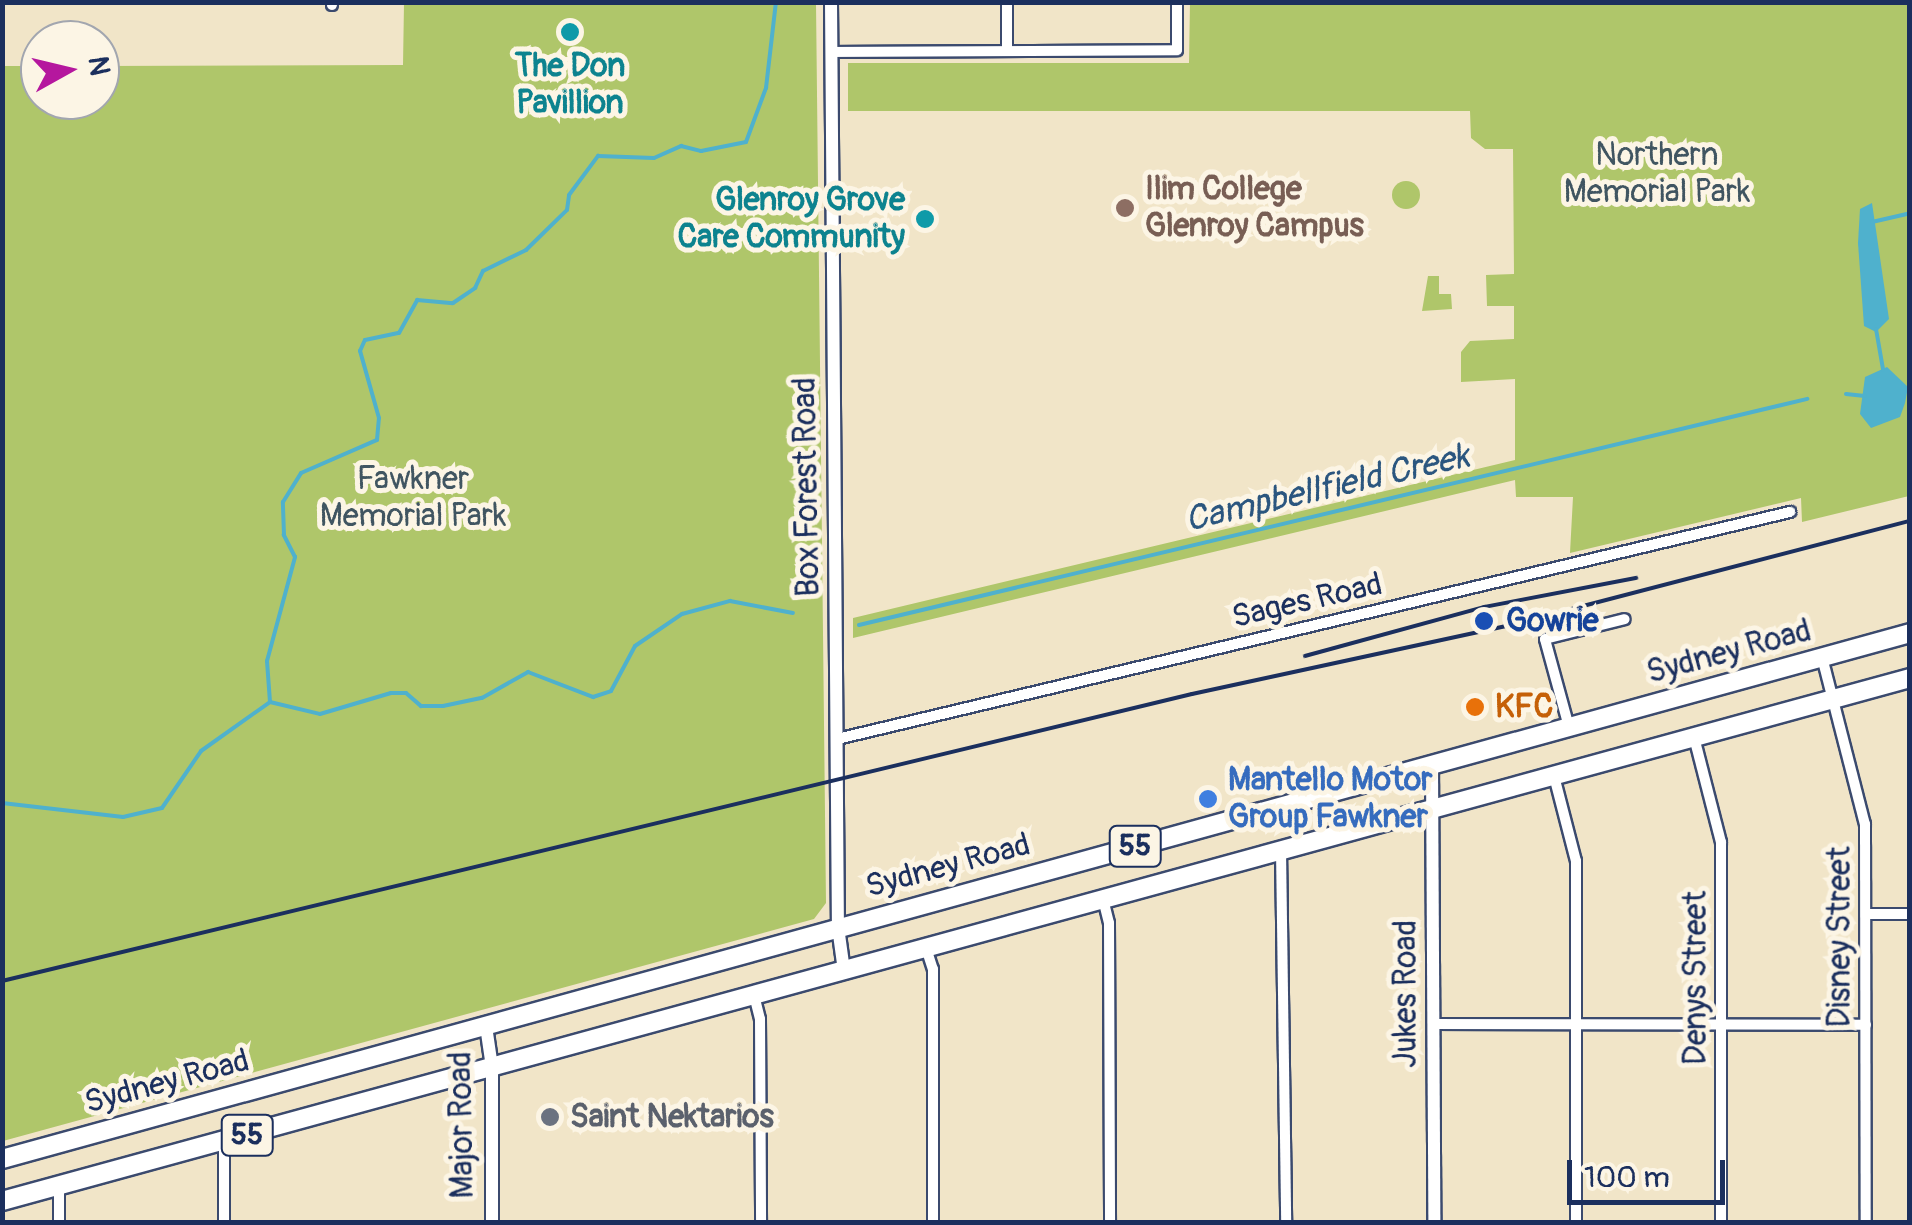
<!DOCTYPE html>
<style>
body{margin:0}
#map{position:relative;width:1912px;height:1225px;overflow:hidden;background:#f1e5c8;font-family:Pangolin,sans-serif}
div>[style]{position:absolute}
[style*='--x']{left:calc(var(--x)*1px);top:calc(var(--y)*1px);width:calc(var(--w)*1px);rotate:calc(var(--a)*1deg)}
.green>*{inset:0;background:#afc66a}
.round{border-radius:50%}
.water>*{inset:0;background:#4fb1cd}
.stream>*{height:4px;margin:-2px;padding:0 2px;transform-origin:2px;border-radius:2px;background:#4fb1cd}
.roads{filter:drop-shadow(2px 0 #3b4a6e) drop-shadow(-2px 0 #3b4a6e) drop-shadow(0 2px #3b4a6e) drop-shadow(0 -2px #3b4a6e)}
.minor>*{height:10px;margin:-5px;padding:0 5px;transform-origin:5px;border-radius:5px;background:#fff}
.tertiary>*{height:12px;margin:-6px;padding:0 6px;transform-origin:6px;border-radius:6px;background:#fff}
.trunk>*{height:18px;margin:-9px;padding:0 9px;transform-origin:9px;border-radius:9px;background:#fff}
.rail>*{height:4px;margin:-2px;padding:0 2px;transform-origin:2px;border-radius:2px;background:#1b2f5e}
.dots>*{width:28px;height:28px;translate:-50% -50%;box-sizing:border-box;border:5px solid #fcf5e5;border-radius:50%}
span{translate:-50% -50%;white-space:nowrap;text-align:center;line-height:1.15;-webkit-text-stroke:10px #fcf5e5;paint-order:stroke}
.shield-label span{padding:2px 8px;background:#fcf5e5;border:2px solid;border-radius:8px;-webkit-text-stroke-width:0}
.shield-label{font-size:30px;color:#1b2f5e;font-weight:700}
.culture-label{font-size:32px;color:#0d838f;font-weight:700}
.right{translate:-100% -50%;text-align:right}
.park-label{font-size:32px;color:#405561}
.education-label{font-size:32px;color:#785e54;font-weight:700}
.left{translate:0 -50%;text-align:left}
.street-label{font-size:32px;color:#1b2f5e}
.transit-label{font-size:32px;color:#164399;font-weight:700}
.food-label{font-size:32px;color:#c56008;font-weight:700}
.shop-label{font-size:32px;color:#366cbe;font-weight:700}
.worship-label{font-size:32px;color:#5b616d;font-weight:700}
.water-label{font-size:35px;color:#2b567f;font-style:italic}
.frame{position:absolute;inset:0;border:5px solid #1b2f5e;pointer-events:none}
.north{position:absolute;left:20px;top:20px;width:100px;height:100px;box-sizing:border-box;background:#fcf5e5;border:2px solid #a2a6af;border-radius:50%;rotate:82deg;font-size:28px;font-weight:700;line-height:40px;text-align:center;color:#1b2f5e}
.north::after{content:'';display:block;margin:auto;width:35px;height:45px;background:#b5179e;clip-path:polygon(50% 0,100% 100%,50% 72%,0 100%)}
.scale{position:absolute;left:1567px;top:1160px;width:158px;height:45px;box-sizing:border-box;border:5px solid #1b2f5e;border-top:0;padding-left:12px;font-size:30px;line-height:35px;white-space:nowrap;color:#1b2f5e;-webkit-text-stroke:8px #fcf5e5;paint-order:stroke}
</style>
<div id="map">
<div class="green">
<div style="clip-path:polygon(404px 3px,816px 3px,826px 903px,814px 919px,3px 1141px,3px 66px,40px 66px,40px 100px,100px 100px,100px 66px,403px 65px)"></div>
<div style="clip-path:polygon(1190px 3px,1909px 3px,1909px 496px,1802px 522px,1801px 498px,1570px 553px,1573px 497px,1516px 497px,1515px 480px,853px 638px,853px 618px,1515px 460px,1515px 379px,1461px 382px,1461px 352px,1470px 341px,1514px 339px,1514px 306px,1487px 306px,1486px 275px,1514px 274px,1513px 149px,1485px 149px,1471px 138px,1470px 111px,848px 111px,848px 63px,1189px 63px)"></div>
<div class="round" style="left:1392px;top:181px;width:28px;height:28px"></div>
<div style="clip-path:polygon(1428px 276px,1439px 276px,1439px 294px,1451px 294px,1452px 309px,1422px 311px)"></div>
</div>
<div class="water">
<div style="clip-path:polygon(1872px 203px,1889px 319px,1876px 332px,1864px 326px,1858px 243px,1860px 209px)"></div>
<div style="clip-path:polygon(1887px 367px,1908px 387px,1905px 403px,1900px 417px,1871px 428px,1860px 414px,1865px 377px)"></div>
</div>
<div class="stream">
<div style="--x:1872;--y:222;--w:39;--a:-13"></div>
<div style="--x:1876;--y:329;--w:41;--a:80.1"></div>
<div style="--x:1846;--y:394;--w:19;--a:6"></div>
<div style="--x:859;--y:625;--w:975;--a:-13.41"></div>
<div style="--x:270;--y:702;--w:51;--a:13.5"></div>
<div style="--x:320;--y:714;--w:74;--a:-16.5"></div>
<div style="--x:391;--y:693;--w:15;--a:0"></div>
<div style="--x:406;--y:693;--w:20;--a:41"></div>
<div style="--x:421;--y:706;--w:22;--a:0"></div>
<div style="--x:443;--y:706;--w:40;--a:-12"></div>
<div style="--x:482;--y:698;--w:53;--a:-29.5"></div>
<div style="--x:528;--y:672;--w:70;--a:21"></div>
<div style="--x:593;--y:697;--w:19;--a:-18"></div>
<div style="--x:611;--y:691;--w:51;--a:-61.9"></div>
<div style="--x:635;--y:646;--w:57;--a:-34.2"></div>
<div style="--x:682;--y:614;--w:50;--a:-15.2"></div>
<div style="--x:730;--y:601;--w:64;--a:10.8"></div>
<div style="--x:2;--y:803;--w:122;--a:6.6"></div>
<div style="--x:123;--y:817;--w:40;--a:-13"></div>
<div style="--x:162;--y:808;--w:69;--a:-55.6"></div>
<div style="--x:201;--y:751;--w:85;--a:-35.4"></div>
<div style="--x:270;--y:702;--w:41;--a:-94.2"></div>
<div style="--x:267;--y:661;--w:108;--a:-74.9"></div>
<div style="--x:295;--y:557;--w:25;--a:-117"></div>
<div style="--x:284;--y:535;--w:33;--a:-92"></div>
<div style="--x:283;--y:502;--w:34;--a:-58"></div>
<div style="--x:301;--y:473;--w:83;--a:-23.5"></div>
<div style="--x:377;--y:440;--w:22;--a:-85"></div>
<div style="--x:379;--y:418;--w:70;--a:-105.8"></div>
<div style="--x:360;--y:351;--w:12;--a:-66"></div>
<div style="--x:365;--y:340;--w:35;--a:-12"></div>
<div style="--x:399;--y:333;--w:38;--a:-61"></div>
<div style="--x:417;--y:300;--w:36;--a:5"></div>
<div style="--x:453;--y:303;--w:27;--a:-34"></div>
<div style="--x:475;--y:288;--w:19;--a:-65"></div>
<div style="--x:483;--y:271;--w:48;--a:-26"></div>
<div style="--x:526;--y:250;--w:57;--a:-44.3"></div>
<div style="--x:567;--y:210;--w:15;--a:-82"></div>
<div style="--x:569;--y:195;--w:49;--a:-53.4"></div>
<div style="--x:598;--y:156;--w:56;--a:2"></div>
<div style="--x:654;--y:158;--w:30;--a:-24"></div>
<div style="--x:681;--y:146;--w:21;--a:14"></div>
<div style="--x:701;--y:151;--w:46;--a:-11.3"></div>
<div style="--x:746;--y:142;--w:58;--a:-69.7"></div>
<div style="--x:766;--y:88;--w:87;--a:-83.4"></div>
</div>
<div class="roads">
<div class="minor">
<div style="--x:332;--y:5;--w:3;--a:-90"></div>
<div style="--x:1007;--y:50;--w:48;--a:-90"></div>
<div style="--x:831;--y:52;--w:346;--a:-0.3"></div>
<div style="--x:1177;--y:50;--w:48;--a:-90"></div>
<div style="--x:1822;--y:657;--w:172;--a:75.6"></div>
<div style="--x:1865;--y:824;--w:398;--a:89.9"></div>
<div style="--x:1569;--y:727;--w:91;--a:-105.3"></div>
<div style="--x:1545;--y:639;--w:82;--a:-14"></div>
<div style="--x:1694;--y:737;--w:108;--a:75.6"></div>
<div style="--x:1721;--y:842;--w:380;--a:90"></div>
<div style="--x:837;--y:739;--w:980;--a:-13.4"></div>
<div style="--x:1554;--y:776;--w:88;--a:75.5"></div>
<div style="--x:1576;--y:861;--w:361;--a:90"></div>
<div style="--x:1281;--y:850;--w:372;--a:89.2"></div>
<div style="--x:1103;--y:899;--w:25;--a:76"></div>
<div style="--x:1109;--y:923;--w:299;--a:89.8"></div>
<div style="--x:1866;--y:914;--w:44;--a:0"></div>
<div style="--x:926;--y:948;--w:22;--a:72"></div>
<div style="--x:933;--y:969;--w:253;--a:90"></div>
<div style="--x:754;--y:995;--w:25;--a:76"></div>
<div style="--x:760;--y:1019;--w:203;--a:89.7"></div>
<div style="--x:1433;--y:1024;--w:433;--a:0.1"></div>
<div style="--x:224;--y:1141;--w:81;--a:90"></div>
<div style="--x:59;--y:1222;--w:36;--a:-90"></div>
</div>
<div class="tertiary">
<div style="--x:831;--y:2;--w:925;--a:89.57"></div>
<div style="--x:838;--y:927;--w:44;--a:82.2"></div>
<div style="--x:1432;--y:765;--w:457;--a:89.7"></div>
<div style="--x:486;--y:1026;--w:41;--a:81.7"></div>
<div style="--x:492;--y:1067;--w:155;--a:90"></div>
</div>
<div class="trunk">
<div style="--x:2;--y:1159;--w:1979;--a:-15.41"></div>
<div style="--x:2;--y:1201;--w:1978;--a:-15.33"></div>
</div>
</div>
<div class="rail">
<div style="--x:1305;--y:656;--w:186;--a:-15.3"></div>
<div style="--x:1484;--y:607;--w:155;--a:-10.8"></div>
<div style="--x:2;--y:981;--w:1224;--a:-13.56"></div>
<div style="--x:1192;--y:694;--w:325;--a:-12.2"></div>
<div style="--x:1510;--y:625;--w:413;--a:-14.6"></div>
</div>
<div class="dots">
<div style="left:570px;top:32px;background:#0f9aa8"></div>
<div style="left:1125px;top:208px;background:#8d6e63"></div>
<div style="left:925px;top:219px;background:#0f9aa8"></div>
<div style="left:1484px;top:621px;background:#1a4fb4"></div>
<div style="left:1475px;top:707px;background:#e8710a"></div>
<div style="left:1208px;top:799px;background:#3f7fe0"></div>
<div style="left:550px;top:1117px;background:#6b7280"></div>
</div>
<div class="shield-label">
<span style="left:1135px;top:846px">55</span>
<span style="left:247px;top:1135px">55</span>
</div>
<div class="culture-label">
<span style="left:570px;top:85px">The Don<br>Pavillion</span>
<span class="right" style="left:905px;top:219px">Glenroy Grove<br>Care Community</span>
</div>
<div class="park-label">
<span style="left:1657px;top:174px">Northern<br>Memorial Park</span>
<span style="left:413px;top:498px">Fawkner<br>Memorial Park</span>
</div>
<div class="education-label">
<span class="left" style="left:1145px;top:208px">Ilim College<br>Glenroy Campus</span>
</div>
<div class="street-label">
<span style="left:807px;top:487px;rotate:-91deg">Box Forest Road</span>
<span style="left:1307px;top:601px;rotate:-13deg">Sages Road</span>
<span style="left:1729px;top:652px;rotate:-15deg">Sydney Road</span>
<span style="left:948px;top:866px;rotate:-15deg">Sydney Road</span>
<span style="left:1840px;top:937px;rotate:-90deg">Disney Street</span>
<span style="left:1696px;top:978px;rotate:-90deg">Denys Street</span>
<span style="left:1406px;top:994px;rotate:-90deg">Jukes Road</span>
<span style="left:167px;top:1082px;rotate:-15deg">Sydney Road</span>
<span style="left:462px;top:1125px;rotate:-91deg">Major Road</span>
</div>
<div class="transit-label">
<span class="left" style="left:1506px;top:621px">Gowrie</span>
</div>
<div class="food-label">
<span class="left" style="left:1495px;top:707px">KFC</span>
</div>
<div class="shop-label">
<span class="left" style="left:1228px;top:799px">Mantello Motor<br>Group Fawkner</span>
</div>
<div class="worship-label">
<span class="left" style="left:570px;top:1117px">Saint Nektarios</span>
</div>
<div class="water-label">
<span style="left:1327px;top:488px;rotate:-13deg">Campbellfield Creek</span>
</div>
<div class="frame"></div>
<div class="north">N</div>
<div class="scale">100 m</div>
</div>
